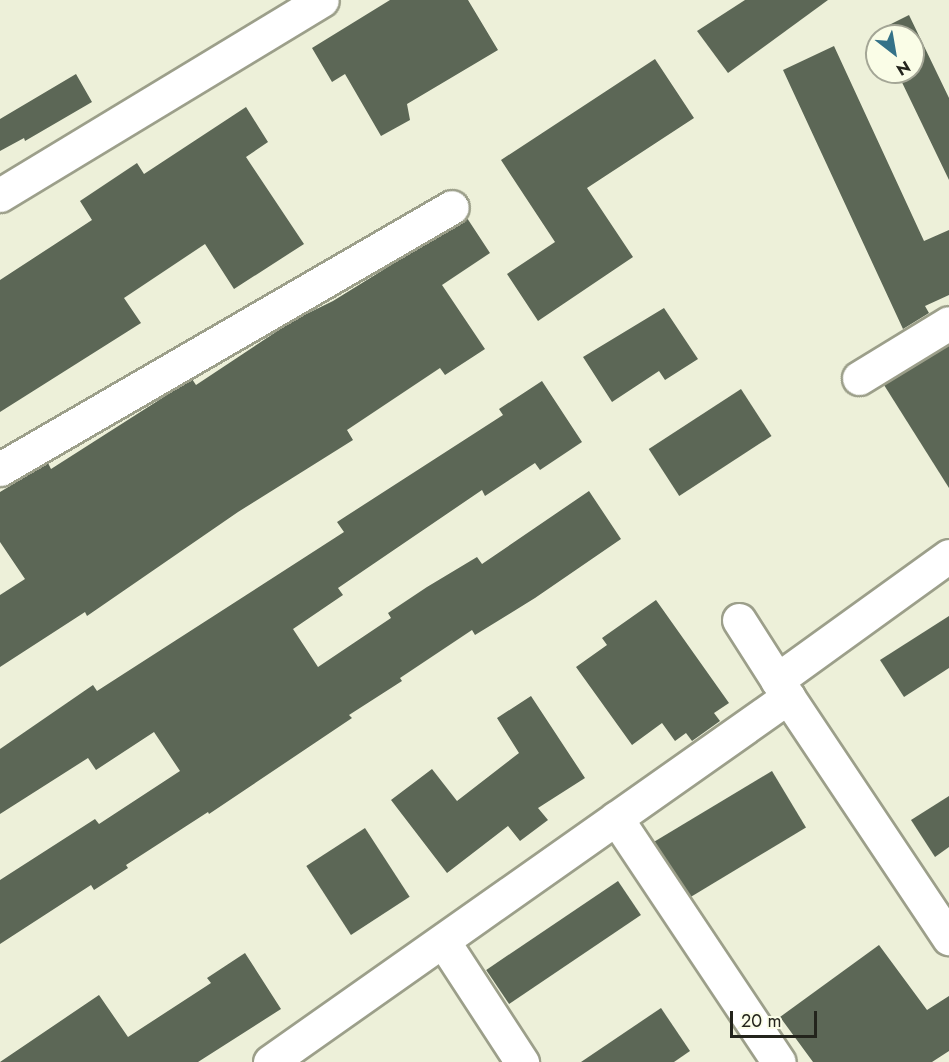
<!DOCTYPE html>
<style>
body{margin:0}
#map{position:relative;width:949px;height:1062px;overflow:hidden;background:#edf0d9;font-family:Jost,sans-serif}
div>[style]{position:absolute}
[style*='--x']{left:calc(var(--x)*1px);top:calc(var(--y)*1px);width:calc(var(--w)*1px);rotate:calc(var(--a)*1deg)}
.building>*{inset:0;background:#5c6756;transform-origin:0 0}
.roads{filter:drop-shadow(2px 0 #9c9f8a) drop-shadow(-2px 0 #9c9f8a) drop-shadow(0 2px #9c9f8a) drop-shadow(0 -2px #9c9f8a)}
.minor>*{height:33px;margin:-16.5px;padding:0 16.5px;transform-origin:16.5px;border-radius:16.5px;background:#fff}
span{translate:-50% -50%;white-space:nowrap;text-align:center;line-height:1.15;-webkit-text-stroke:6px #fafde7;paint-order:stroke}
.north{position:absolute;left:865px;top:24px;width:60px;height:60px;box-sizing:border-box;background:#fafde7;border:2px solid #a4a696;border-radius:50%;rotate:149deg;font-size:16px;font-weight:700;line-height:24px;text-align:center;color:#23241c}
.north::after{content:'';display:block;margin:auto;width:21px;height:27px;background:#347288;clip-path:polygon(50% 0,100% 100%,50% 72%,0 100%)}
.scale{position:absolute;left:730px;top:1011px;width:87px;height:27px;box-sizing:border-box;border:3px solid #23241c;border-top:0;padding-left:8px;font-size:18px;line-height:21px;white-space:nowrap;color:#23241c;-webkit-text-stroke:4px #fafde7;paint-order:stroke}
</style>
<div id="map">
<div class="building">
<div style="clip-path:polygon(390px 0,468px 0,498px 50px,407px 104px,410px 120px,381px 136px,345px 74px,332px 82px,312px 48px)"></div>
<div style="clip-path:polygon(745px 0,828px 0,728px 73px,697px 31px)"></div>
<div style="clip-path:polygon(909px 15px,949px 98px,949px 180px,897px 72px,913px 72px,913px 36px,879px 36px,877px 31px)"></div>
<div style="clip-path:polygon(834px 46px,924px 241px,949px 230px,949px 295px,925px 306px,929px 313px,903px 329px,783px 70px)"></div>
<div style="clip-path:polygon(655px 59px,694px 118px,587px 188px,633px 257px,538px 321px,507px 274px,555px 242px,501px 160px)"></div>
<div style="clip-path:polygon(76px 74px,92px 102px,25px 141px,24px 138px,0 151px,0 119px)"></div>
<div style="clip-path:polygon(246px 107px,268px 142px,246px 157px,304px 244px,234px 289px,205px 244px,124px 298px,141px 323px,0 412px,0 280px,92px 220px,80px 201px,137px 163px,144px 174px)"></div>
<div style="clip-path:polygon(467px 218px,490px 253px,442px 285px,485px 349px,445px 375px,440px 368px,347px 430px,353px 440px,238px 512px,87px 616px,85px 612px,0 667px,0 595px,25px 579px,0 542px,0 492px,48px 463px,51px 469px,192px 379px,196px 385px,294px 320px,333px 301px)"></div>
<div style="clip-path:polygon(664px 308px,698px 359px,665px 380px,659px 371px,612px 402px,583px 357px)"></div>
<div style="clip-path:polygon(949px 345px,949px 488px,884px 385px)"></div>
<div style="clip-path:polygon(542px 381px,582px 442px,540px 470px,535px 463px,485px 496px,482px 490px,338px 588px,343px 595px,293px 629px,318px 667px,391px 618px,388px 613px,427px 587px,477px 557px,482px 564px,589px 491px,621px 539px,535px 598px,475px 635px,472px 630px,400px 678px,402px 681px,349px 715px,352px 718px,209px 814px,208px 812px,126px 865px,128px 868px,94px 890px,91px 885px,0 944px,0 880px,95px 819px,99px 824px,180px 771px,154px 732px,96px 770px,88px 758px,0 814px,0 749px,93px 685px,97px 691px,344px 532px,337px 522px,503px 415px,499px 409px)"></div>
<div style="left:741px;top:389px;width:56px;height:110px;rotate:57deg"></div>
<div style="clip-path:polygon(656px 600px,729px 703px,714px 713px,720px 721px,692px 741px,686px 733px,675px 741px,662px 723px,632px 745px,576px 667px,607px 645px,602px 638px)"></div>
<div style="clip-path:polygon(949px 616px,949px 668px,904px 697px,880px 660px)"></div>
<div style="clip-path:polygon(531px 696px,585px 778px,538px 808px,548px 820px,520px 841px,508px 826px,447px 873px,391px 800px,432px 769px,457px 801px,519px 753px,497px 718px)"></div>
<div style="left:772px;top:771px;width:66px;height:137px;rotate:59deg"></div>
<div style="clip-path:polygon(949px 796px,949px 847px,935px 857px,911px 820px)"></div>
<div style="left:365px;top:828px;width:82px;height:70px;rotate:57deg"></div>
<div style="left:618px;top:881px;width:41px;height:159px;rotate:56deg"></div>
<div style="clip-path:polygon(879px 945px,927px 1010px,949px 996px,949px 1051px,932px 1062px,813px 1062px,780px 1017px)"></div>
<div style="clip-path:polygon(245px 953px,281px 1009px,198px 1062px,0 1062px,99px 995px,128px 1037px,211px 983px,207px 978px)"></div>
<div style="clip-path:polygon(661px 1008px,690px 1051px,674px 1062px,581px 1062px)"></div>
</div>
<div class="roads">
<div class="minor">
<div style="--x:0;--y:195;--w:376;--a:-31.2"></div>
<div style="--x:859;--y:378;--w:105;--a:-31.4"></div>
<div style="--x:0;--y:469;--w:522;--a:-30.1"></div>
<div style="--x:739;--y:620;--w:91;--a:57.5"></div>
<div style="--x:777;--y:680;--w:212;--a:-35.8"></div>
<div style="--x:616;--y:818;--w:293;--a:56.3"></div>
<div style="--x:443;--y:941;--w:145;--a:56.9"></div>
<div style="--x:270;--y:1062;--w:634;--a:-35.17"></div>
<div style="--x:788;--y:697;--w:290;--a:56.3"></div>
</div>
</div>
<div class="north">N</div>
<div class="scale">20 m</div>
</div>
